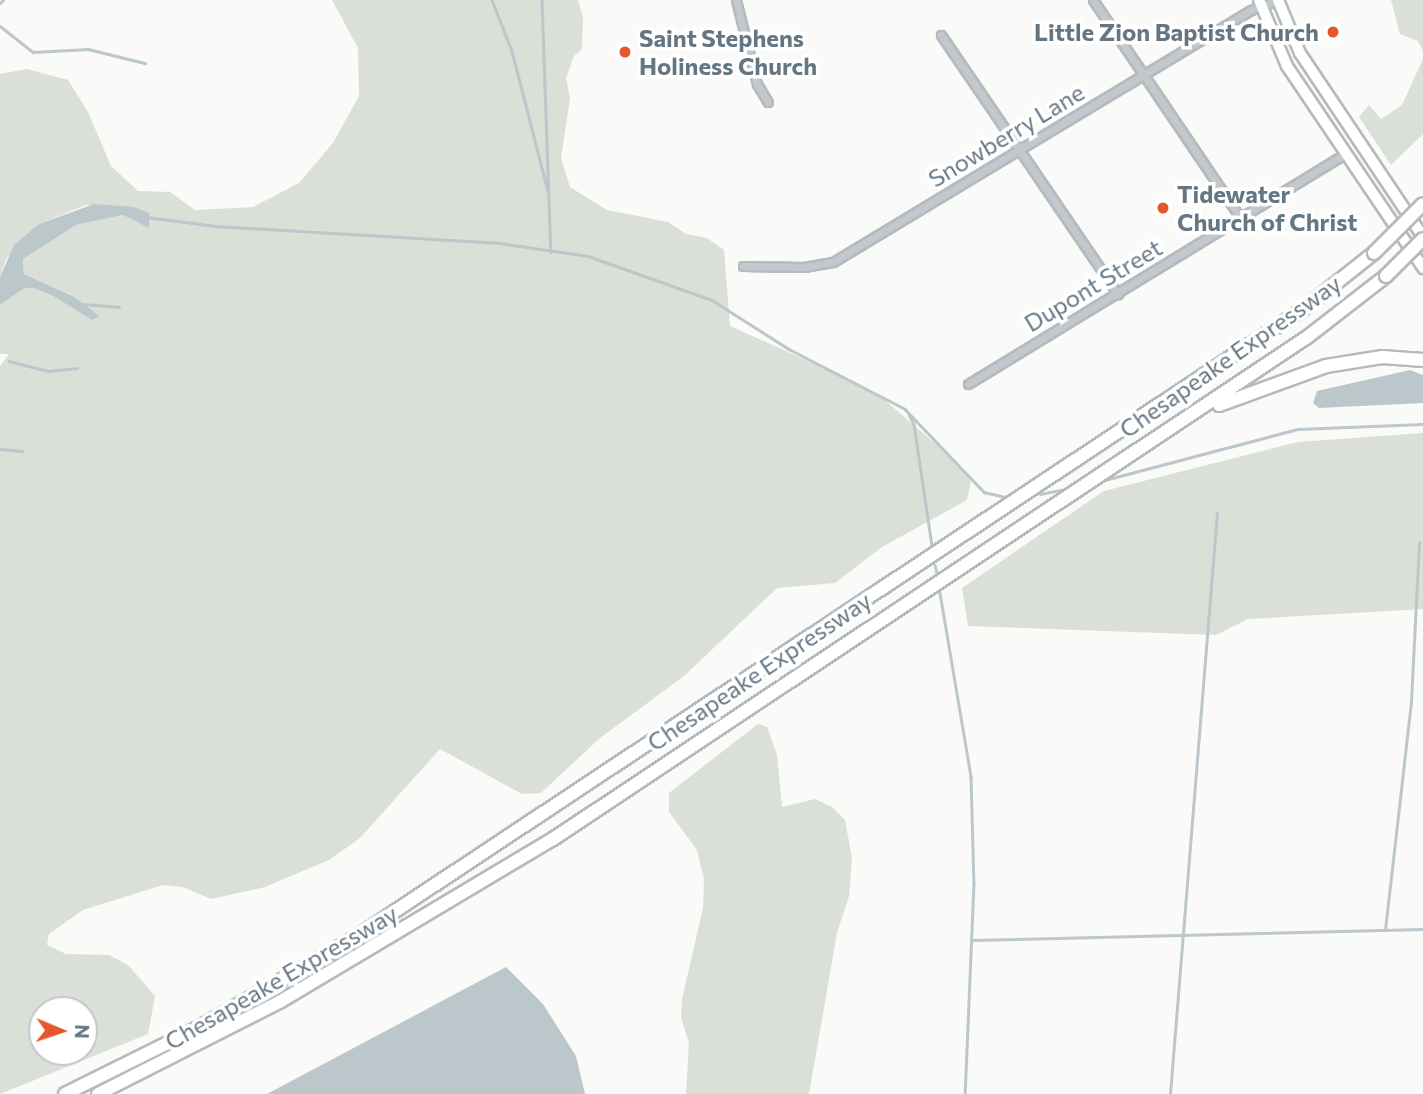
<!DOCTYPE html>
<style>
body{margin:0}
#map{position:relative;width:1423px;height:1094px;overflow:hidden;background:#fafaf8;font-family:Commissioner,sans-serif}
div>[style]{position:absolute}
[style*='--x']{left:calc(var(--x)*1px);top:calc(var(--y)*1px);width:calc(var(--w)*1px);rotate:calc(var(--a)*1deg)}
.green>*{inset:0;background:#dadfd7}
.water>*{inset:0;background:#bbc7cb}
.stream>*{height:2.5px;margin:-1.25px;padding:0 1.25px;transform-origin:1.25px;border-radius:1.25px;background:#bbc7cb}
.roads{filter:drop-shadow(2px 0 #b5babe) drop-shadow(-2px 0 #b5babe) drop-shadow(0 2px #b5babe) drop-shadow(0 -2px #b5babe)}
.street>*{height:7px;margin:-3.5px;padding:0 3.5px;transform-origin:3.5px;border-radius:3.5px;background:#c3c8cc}
.primary>*{height:10px;margin:-5px;padding:0 5px;transform-origin:5px;border-radius:5px;background:#fff}
.highway>*{height:12px;margin:-6px;padding:0 6px;transform-origin:6px;border-radius:6px;background:#fff}
.bridges{filter:drop-shadow(2px 0 #b4b9bd) drop-shadow(-2px 0 #b4b9bd) drop-shadow(0 2px #b4b9bd) drop-shadow(0 -2px #b4b9bd)}
.highway-bridge>*{height:12px;margin:-6px;padding:0 6px;transform-origin:6px;border-radius:6px;background:#fff}
.dots>*{width:19px;height:19px;translate:-50% -50%;box-sizing:border-box;border:4px solid #fff;border-radius:50%}
span{translate:-50% -50%;white-space:nowrap;text-align:center;line-height:1.15;-webkit-text-stroke:7px #fff;paint-order:stroke}
.poi-label{font-size:24px;color:#657683;font-weight:700}
.right{translate:-100% -50%;text-align:right}
.left{translate:0 -50%;text-align:left}
.street-label{font-size:24px;color:#657683}
.north{position:absolute;left:28px;top:996px;width:70px;height:70px;box-sizing:border-box;background:#fff;border:2px solid #c1c8cd;border-radius:50%;rotate:92deg;font-size:19px;font-weight:700;line-height:28px;text-align:center;color:#657683}
.north::after{content:'';display:block;margin:auto;width:24px;height:32px;background:#e4572e;clip-path:polygon(50% 0,100% 100%,50% 72%,0 100%)}
</style>
<div id="map">
<div class="green">
<div style="clip-path:polygon(evenodd,332px 0,578px 0,583px 17px,582px 49px,574px 56px,566px 78px,570px 98px,561px 158px,570px 187px,607px 210px,668px 222px,686px 234px,707px 238px,724px 250px,730px 326px,855px 382px,887px 402px,960px 465px,971px 482px,967px 500px,882px 547px,835px 583px,777px 588px,684px 676px,600px 738px,541px 793px,522px 794px,440px 749px,360px 838px,329px 860px,265px 887px,211px 899px,183px 887px,163px 885px,83px 910px,49px 934px,47px 945px,66px 954px,109px 955px,128px 965px,155px 996px,148px 1034px,0 1094px,0 366px,9px 354px,0 354px,0 305px,23px 289px,39px 287px,80px 309px,85px 316px,98px 316px,76px 297px,24px 274px,23px 259px,76px 225px,123px 215px,149px 227px,149px 213px,86px 205px,39px 224px,6px 259px,0 277px,0 74px,27px 69px,68px 80px,88px 112px,111px 166px,138px 191px,170px 192px,195px 210px,253px 207px,299px 183px,333px 143px,359px 96px,358px 48px,332px 0,42px 1010px,84px 1010px,84px 1052px,42px 1052px,42px 1010px)"></div>
<div style="clip-path:polygon(1391px 0,1423px 0,1423px 51px,1418px 41px,1400px 34px)"></div>
<div style="clip-path:polygon(1423px 59px,1423px 134px,1391px 165px,1359px 117px,1369px 105px,1381px 119px,1402px 105px)"></div>
<div style="clip-path:polygon(1423px 433px,1423px 609px,1248px 619px,1216px 635px,968px 626px,962px 588px,1104px 491px,1298px 442px)"></div>
<div style="clip-path:polygon(758px 724px,767px 727px,777px 755px,782px 807px,815px 799px,832px 807px,845px 820px,852px 858px,849px 896px,837px 933px,809px 1094px,686px 1094px,689px 1043px,681px 1018px,682px 999px,703px 908px,704px 879px,697px 850px,669px 812px,669px 793px)"></div>
</div>
<div class="water">
<div style="clip-path:polygon(94px 204px,134px 207px,149px 213px,149px 228px,123px 215px,76px 225px,23px 259px,24px 274px,75px 297px,99px 316px,92px 320px,39px 287px,23px 289px,0 305px,0 277px,14px 245px,39px 224px)"></div>
<div style="clip-path:polygon(1410px 370px,1423px 375px,1423px 403px,1319px 408px,1313px 403px,1317px 391px)"></div>
<div style="clip-path:polygon(506px 967px,543px 1004px,576px 1056px,585px 1094px,267px 1094px)"></div>
</div>
<div class="stream">
<div style="--x:492;--y:0;--w:55;--a:68.6"></div>
<div style="--x:512;--y:51;--w:145;--a:75.6"></div>
<div style="--x:542;--y:0;--w:252;--a:88"></div>
<div style="--x:0;--y:3;--w:4;--a:-45"></div>
<div style="--x:0;--y:26;--w:42;--a:38.2"></div>
<div style="--x:33;--y:52;--w:55;--a:-3.1"></div>
<div style="--x:88;--y:49;--w:59;--a:13.8"></div>
<div style="--x:146;--y:217;--w:70;--a:7.4"></div>
<div style="--x:215;--y:226;--w:286;--a:3.4"></div>
<div style="--x:500;--y:243;--w:89;--a:8.4"></div>
<div style="--x:588;--y:256;--w:132;--a:19.5"></div>
<div style="--x:712;--y:300;--w:91;--a:32.5"></div>
<div style="--x:789;--y:349;--w:131;--a:27.3"></div>
<div style="--x:905;--y:409;--w:115;--a:46.4"></div>
<div style="--x:984;--y:492;--w:27;--a:13"></div>
<div style="--x:34;--y:286;--w:22;--a:22"></div>
<div style="--x:84;--y:304;--w:35;--a:5"></div>
<div style="--x:9;--y:361;--w:40;--a:14.4"></div>
<div style="--x:48;--y:371;--w:29;--a:-6"></div>
<div style="--x:909;--y:415;--w:10;--a:61"></div>
<div style="--x:914;--y:424;--w:123;--a:81.6"></div>
<div style="--x:0;--y:449;--w:22;--a:5"></div>
<div style="--x:1101;--y:481;--w:204;--a:-14.8"></div>
<div style="--x:1298;--y:429;--w:125;--a:-2.3"></div>
<div style="--x:1040;--y:494;--w:26;--a:-11"></div>
<div style="--x:935;--y:565;--w:8;--a:76"></div>
<div style="--x:940;--y:593;--w:187;--a:80.4"></div>
<div style="--x:971;--y:777;--w:106;--a:88.4"></div>
<div style="--x:974;--y:883;--w:211;--a:92.4"></div>
<div style="--x:1385;--y:930;--w:230;--a:-83.5"></div>
<div style="--x:1411;--y:701;--w:158;--a:-87.1"></div>
<div style="--x:972;--y:940;--w:451;--a:-1.4"></div>
<div style="--x:1170;--y:1094;--w:583;--a:-85.38"></div>
</div>
<div class="roads">
<div class="street">
<div style="--x:736;--y:0;--w:87;--a:76"></div>
<div style="--x:757;--y:84;--w:21;--a:59"></div>
<div style="--x:1093;--y:0;--w:262;--a:55.9"></div>
<div style="--x:941;--y:35;--w:314;--a:55.7"></div>
<div style="--x:743;--y:266;--w:61;--a:0.9"></div>
<div style="--x:804;--y:267;--w:29;--a:-10"></div>
<div style="--x:833;--y:262;--w:488;--a:-31.1"></div>
<div style="--x:1251;--y:10;--w:29;--a:-20"></div>
<div style="--x:968;--y:384;--w:442;--a:-31.4"></div>
</div>
<div class="primary">
<div style="--x:1259;--y:0;--w:72;--a:67"></div>
<div style="--x:1287;--y:66;--w:244;--a:56"></div>
<div style="--x:1278;--y:0;--w:57;--a:67.5"></div>
<div style="--x:1300;--y:53;--w:221;--a:56.2"></div>
</div>
<div class="highway">
<div style="--x:1219;--y:405;--w:114;--a:-20"></div>
<div style="--x:1326;--y:366;--w:57;--a:-9.1"></div>
<div style="--x:1382;--y:357;--w:41;--a:4.2"></div>
<div style="--x:65;--y:1094;--w:146;--a:-26.4"></div>
<div style="--x:196;--y:1029;--w:181;--a:-29.8"></div>
<div style="--x:353;--y:939;--w:1139;--a:-33.54"></div>
<div style="--x:1302;--y:310;--w:92;--a:-38.4"></div>
<div style="--x:98;--y:1094;--w:205;--a:-26.9"></div>
<div style="--x:281;--y:1001;--w:317;--a:-30.8"></div>
<div style="--x:553;--y:839;--w:904;--a:-33.64"></div>
<div style="--x:1306;--y:338;--w:101;--a:-37.8"></div>
</div>
</div>
<div class="bridges">
<div class="highway-bridge">
<div style="--x:1374;--y:253;--w:69;--a:-45"></div>
<div style="--x:1386;--y:276;--w:52;--a:-45"></div>
</div>
</div>
<div class="dots">
<div style="left:1333px;top:32px;background:#e4572e"></div>
<div style="left:625px;top:52px;background:#e4572e"></div>
<div style="left:1163px;top:208px;background:#e4572e"></div>
</div>
<div class="poi-label">
<span class="right" style="left:1319px;top:32px">Little Zion Baptist Church</span>
<span class="left" style="left:639px;top:52px">Saint Stephens<br>Holiness Church</span>
<span class="left" style="left:1177px;top:208px">Tidewater<br>Church of Christ</span>
</div>
<div class="street-label">
<span style="left:1006px;top:135px;rotate:-31deg">Snowberry Lane</span>
<span style="left:1093px;top:285px;rotate:-31deg">Dupont Street</span>
<span style="left:1230px;top:356px;rotate:-35deg">Chesapeake Expressway</span>
<span style="left:759px;top:671px;rotate:-34deg">Chesapeake Expressway</span>
<span style="left:281px;top:977px;rotate:-30deg">Chesapeake Expressway</span>
</div>
<div class="north">N</div>
</div>
